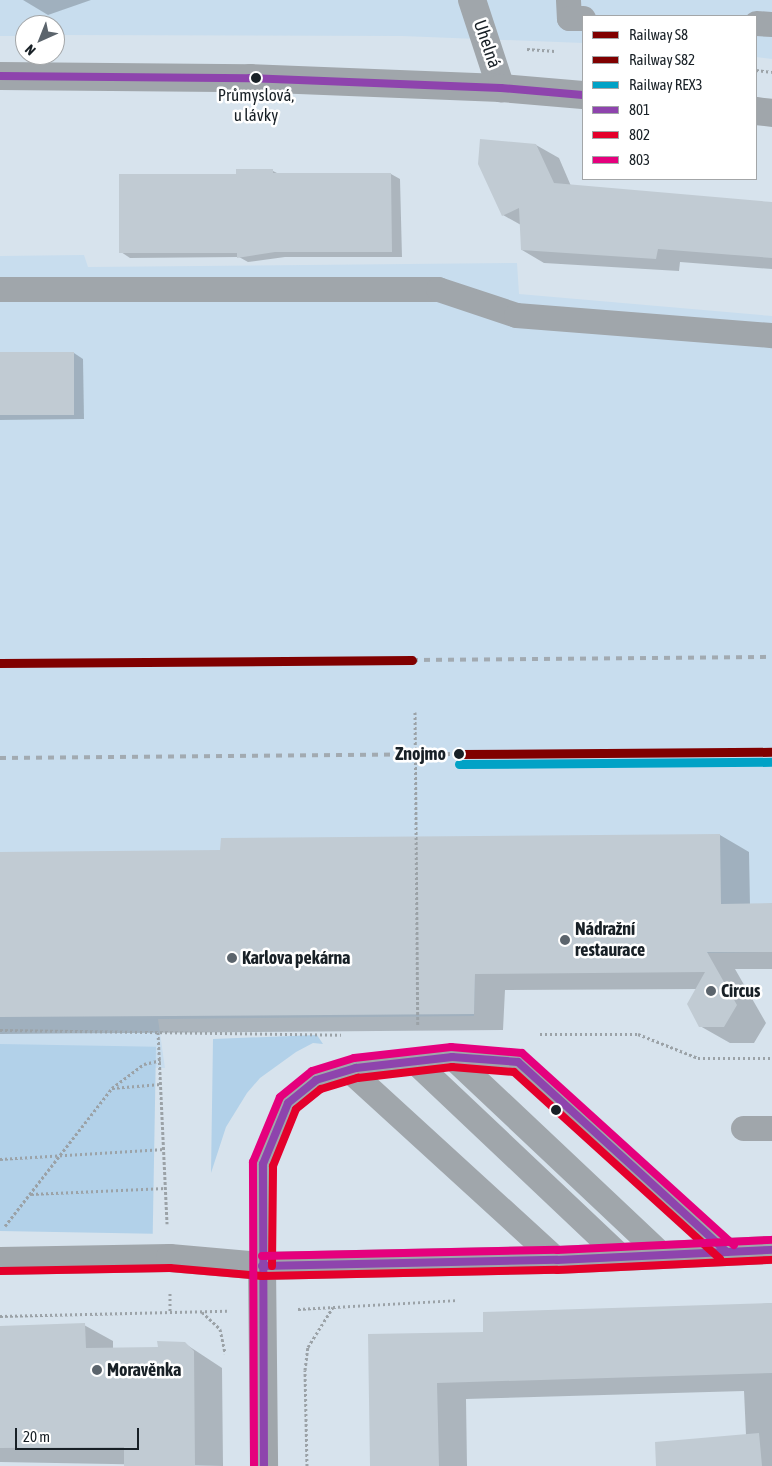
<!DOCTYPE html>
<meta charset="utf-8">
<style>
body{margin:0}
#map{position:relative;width:772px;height:1466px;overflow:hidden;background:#d7e3ed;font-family:"Asap Condensed",sans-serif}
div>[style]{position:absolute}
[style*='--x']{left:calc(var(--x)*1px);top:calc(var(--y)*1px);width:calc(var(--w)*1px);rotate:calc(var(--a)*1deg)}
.built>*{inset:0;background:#c8ddee}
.green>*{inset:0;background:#b2d1e9;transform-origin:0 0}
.shadow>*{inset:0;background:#0003}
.building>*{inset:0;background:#c1cbd3;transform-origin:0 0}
.path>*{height:3px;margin-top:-1.5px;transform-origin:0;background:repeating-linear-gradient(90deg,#9ba2a7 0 2.5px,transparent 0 5px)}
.lane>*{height:25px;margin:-12.5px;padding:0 12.5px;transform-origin:12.5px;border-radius:12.5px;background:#a0a6ab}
.street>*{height:28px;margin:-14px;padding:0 14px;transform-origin:14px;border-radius:14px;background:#a0a6ab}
.rail>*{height:4px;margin-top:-2px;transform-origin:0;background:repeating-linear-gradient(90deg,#a2aab1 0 6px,transparent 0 12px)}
.bus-1>*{height:8px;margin:-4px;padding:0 4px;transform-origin:4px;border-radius:4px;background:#8e44ad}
.bus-2>*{height:8px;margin:-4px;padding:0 4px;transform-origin:4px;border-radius:4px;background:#e4002b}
.bus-3>*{height:8px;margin:-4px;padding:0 4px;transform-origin:4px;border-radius:4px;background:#e5007d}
.rail-1>*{height:9px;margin:-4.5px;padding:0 4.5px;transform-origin:4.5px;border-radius:4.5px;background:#800000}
.rail-2>*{height:9px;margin:-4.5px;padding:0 4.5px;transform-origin:4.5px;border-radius:4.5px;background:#800000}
.rail-3>*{height:9px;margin:-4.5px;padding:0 4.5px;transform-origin:4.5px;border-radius:4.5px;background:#01a2c6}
.dots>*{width:14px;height:14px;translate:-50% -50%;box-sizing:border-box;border:2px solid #fff;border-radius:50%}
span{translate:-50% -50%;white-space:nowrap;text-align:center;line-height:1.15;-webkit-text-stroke:5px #fff;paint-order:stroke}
.bus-label{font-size:17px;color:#182026}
.street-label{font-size:18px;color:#182026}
.stop-label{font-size:18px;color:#182026;font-weight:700}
.right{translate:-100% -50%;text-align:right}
.poi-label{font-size:18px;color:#182026;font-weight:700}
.left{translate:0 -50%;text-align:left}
.legend{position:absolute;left:582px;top:15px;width:175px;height:165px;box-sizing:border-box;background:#fff;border:1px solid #a3a6a8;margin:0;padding:6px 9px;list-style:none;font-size:15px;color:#182026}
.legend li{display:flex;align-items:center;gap:10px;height:25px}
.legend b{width:25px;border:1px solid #a3a6a8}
.north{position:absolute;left:15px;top:15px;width:50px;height:50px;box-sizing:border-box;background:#fff;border:1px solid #a3a6a8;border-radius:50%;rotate:224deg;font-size:14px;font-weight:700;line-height:20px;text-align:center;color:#182026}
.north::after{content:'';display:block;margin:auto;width:18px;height:22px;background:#5b646c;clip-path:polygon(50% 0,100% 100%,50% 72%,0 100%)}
.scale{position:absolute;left:15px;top:1428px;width:124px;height:22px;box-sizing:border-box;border:2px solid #182026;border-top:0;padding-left:6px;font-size:15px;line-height:18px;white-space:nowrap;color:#182026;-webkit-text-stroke:4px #fff;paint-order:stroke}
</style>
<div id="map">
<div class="built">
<div style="clip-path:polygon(0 0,772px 0,772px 59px,756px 57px,756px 16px,583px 16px,583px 43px,402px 36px,55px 35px,55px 25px,25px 25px,25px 36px,0 36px)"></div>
<div style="clip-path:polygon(84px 255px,88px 267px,517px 263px,519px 294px,772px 316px,772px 952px,690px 953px,475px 974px,474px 1016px,158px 1019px,165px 1068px,0 1063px,0 256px)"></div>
</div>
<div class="green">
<div style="clip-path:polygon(317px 1035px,323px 1044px,313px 1043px,296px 1052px,260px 1078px,247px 1093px,226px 1127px,211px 1173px,213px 1039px)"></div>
<div style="left:0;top:1044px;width:156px;height:187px;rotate:1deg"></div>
</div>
<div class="shadow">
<div style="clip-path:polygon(23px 0,91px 0,48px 15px)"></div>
<div style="clip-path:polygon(536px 145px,559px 158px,571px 186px,772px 203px,772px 269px,680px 262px,679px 271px,544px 263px,522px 250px,521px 225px,503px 215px)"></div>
<div style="clip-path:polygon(273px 171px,279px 174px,391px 174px,400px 179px,402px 257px,285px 257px,248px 262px,239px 257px,130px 258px,121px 252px,237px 175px)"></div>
<div style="clip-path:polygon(74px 353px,83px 359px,84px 419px,0 420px,0 354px)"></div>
<div style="clip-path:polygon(720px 835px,749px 852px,750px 905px,772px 904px,772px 969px,735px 969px,766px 1023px,754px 1043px,730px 1043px,700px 1026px,697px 989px,505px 990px,503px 1030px,0 1034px,0 853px,222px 851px)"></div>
<div style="clip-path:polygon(772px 1303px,772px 1466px,696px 1466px,746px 1435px,744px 1391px,466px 1399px,467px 1466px,371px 1466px,369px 1336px,485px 1333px)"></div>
<div style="clip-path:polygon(84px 1325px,113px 1341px,113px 1349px,159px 1348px,184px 1343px,222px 1368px,223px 1466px,0 1462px,0 1327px)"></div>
</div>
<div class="building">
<div style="clip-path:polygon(480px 139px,536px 144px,554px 183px,772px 202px,772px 258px,658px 249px,656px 259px,521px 250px,519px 208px,502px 216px,478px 164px)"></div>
<div style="clip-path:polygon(236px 169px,273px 169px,273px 173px,391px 173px,392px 252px,275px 252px,237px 258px,237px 253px,119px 253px,119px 174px,236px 174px)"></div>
<div style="left:0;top:352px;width:74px;height:63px"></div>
<div style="clip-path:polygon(720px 834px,721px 904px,772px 903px,772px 952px,707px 952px,737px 1005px,724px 1027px,699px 1027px,687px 1004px,705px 972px,475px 974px,474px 1014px,0 1017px,0 852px,220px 850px,221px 838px)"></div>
<div style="clip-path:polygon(772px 1303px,772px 1373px,437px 1383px,439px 1466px,370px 1466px,368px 1334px,483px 1332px,483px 1312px)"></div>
<div style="clip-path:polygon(85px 1323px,86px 1348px,158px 1347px,157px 1341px,185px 1342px,194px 1351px,195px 1466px,124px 1466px,124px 1447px,0 1448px,0 1326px)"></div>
<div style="clip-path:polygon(759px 1433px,762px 1466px,656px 1466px,655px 1442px)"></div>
</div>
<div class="path">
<div style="--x:527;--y:49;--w:28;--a:4"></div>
<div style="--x:756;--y:70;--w:16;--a:7"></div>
<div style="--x:415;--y:712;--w:314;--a:89.5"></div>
<div style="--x:0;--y:1030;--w:341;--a:0.8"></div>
<div style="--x:158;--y:1032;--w:192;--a:87.3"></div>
<div style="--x:540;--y:1034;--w:98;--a:0"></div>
<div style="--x:638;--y:1034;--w:65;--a:21.8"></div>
<div style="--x:698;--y:1058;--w:74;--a:0"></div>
<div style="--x:112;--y:1088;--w:49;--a:-4.7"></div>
<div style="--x:0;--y:1159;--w:165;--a:-3.5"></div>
<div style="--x:31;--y:1194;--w:135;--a:-2.5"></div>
<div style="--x:5;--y:1226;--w:175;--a:-52.2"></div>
<div style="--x:112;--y:1088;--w:40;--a:-37"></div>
<div style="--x:144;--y:1064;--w:17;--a:-13"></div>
<div style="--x:170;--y:1293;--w:19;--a:90"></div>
<div style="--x:298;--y:1309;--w:159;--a:-3.2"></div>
<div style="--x:202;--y:1312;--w:25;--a:43"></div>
<div style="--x:220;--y:1329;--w:25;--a:78"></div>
<div style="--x:0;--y:1316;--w:227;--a:-1.3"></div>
<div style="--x:307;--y:1466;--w:96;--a:-91.2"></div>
<div style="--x:305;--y:1370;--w:23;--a:-83"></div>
<div style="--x:308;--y:1347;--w:47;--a:-58"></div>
</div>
<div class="lane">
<div style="--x:568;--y:0;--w:18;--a:87"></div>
<div style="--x:569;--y:18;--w:14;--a:0"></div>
<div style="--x:756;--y:23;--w:16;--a:4"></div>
<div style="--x:0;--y:289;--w:438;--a:0"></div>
<div style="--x:438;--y:289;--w:82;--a:18.4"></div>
<div style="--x:516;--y:315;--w:257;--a:4.5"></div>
<div style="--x:452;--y:1057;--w:287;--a:43.3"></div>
<div style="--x:414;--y:1061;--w:284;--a:43.4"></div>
<div style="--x:349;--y:1070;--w:282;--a:42.4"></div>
<div style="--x:743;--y:1128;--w:29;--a:0"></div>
<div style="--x:262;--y:1266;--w:102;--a:-89.4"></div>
<div style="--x:263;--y:1164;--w:66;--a:-67.7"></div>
<div style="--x:288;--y:1103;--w:36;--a:-39"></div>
<div style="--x:316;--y:1080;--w:42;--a:-16.7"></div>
<div style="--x:356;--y:1068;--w:97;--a:-6.5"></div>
<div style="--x:452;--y:1057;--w:66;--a:4.3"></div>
<div style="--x:518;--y:1062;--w:282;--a:42.3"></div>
</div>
<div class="street">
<div style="--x:472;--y:0;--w:93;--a:71.8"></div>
<div style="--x:0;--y:76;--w:250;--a:0.5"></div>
<div style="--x:250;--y:78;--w:251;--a:2.3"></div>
<div style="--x:501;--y:88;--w:82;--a:4.9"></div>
<div style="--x:756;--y:111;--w:16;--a:7"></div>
<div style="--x:0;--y:1261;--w:170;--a:-1"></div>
<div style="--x:170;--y:1258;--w:92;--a:5"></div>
<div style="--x:262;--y:1266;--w:295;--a:-1.2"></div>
<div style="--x:557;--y:1260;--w:215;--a:-2.7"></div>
<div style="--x:262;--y:1266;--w:200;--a:89.4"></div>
</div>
<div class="rail">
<div style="--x:412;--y:660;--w:360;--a:-0.5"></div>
<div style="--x:0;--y:758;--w:459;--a:-0.5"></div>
</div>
<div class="bus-1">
<div style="--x:0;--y:76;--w:250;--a:0.5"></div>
<div style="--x:250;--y:78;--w:251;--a:2.3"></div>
<div style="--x:501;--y:88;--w:82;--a:4.9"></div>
<div style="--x:262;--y:1266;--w:295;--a:-1.2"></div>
<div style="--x:557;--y:1260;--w:215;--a:-2.7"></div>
<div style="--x:264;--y:1466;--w:302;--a:-90.2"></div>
<div style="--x:263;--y:1164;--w:66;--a:-67.7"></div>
<div style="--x:288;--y:1103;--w:36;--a:-39"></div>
<div style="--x:316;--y:1080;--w:42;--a:-16.7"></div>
<div style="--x:356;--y:1068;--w:97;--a:-6.5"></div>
<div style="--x:452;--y:1057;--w:66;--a:4.3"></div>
<div style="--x:518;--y:1062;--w:282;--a:42.3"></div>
</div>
<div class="bus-2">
<div style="--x:272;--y:1266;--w:100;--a:-89.4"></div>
<div style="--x:273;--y:1166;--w:61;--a:-68"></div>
<div style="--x:296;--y:1109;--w:32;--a:-39"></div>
<div style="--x:321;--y:1089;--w:39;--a:-17"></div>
<div style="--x:358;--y:1078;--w:95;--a:-6.7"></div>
<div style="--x:452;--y:1067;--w:62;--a:4.6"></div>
<div style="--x:514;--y:1072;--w:278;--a:42.2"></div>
<div style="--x:0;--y:1271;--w:170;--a:-1"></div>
<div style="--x:170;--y:1268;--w:92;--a:5"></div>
<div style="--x:262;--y:1276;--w:295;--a:-1.2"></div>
<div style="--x:557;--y:1270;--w:215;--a:-2.7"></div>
</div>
<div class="bus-3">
<div style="--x:262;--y:1256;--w:295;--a:-1.2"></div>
<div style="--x:557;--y:1250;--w:215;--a:-2.7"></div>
<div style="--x:254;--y:1466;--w:304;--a:-90.2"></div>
<div style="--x:253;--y:1162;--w:70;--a:-67.4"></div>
<div style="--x:280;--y:1097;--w:41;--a:-39.1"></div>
<div style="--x:312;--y:1071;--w:44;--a:-17.2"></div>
<div style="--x:354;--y:1058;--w:98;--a:-6.5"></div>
<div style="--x:451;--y:1047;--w:71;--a:4.8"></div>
<div style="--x:522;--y:1053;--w:286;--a:42.2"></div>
</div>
<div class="rail-1">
<div style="--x:0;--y:663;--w:412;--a:-0.4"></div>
</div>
<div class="rail-2">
<div style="--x:459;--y:754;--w:313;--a:-0.4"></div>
</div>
<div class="rail-3">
<div style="--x:459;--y:764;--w:313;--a:-0.4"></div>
</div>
<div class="dots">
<div style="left:256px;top:78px;background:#182026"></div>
<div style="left:459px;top:754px;background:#182026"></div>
<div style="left:565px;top:940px;background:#5b646c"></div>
<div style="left:232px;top:958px;background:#5b646c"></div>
<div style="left:711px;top:991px;background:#5b646c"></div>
<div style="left:556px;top:1110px;background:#182026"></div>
<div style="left:97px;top:1370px;background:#5b646c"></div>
</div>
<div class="bus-label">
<span style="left:256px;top:106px">Průmyslová,<br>u lávky</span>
</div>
<div class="street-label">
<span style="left:487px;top:44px;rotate:71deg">Uhelná</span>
</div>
<div class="stop-label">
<span class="right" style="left:446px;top:754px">Znojmo</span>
</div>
<div class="poi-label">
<span class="left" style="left:575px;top:940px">Nádražní<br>restaurace</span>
<span class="left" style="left:242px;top:958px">Karlova pekárna</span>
<span class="left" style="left:721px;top:991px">Circus</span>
<span class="left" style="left:107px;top:1370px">Moravěnka</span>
</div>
<ul class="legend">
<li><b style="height:6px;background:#800000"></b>Railway S8</li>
<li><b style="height:6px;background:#800000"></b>Railway S82</li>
<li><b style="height:6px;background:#01a2c6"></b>Railway REX3</li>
<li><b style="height:6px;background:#8e44ad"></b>801</li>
<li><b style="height:6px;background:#e4002b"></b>802</li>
<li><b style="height:6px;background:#e5007d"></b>803</li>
</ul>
<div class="north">N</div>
<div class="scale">20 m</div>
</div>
